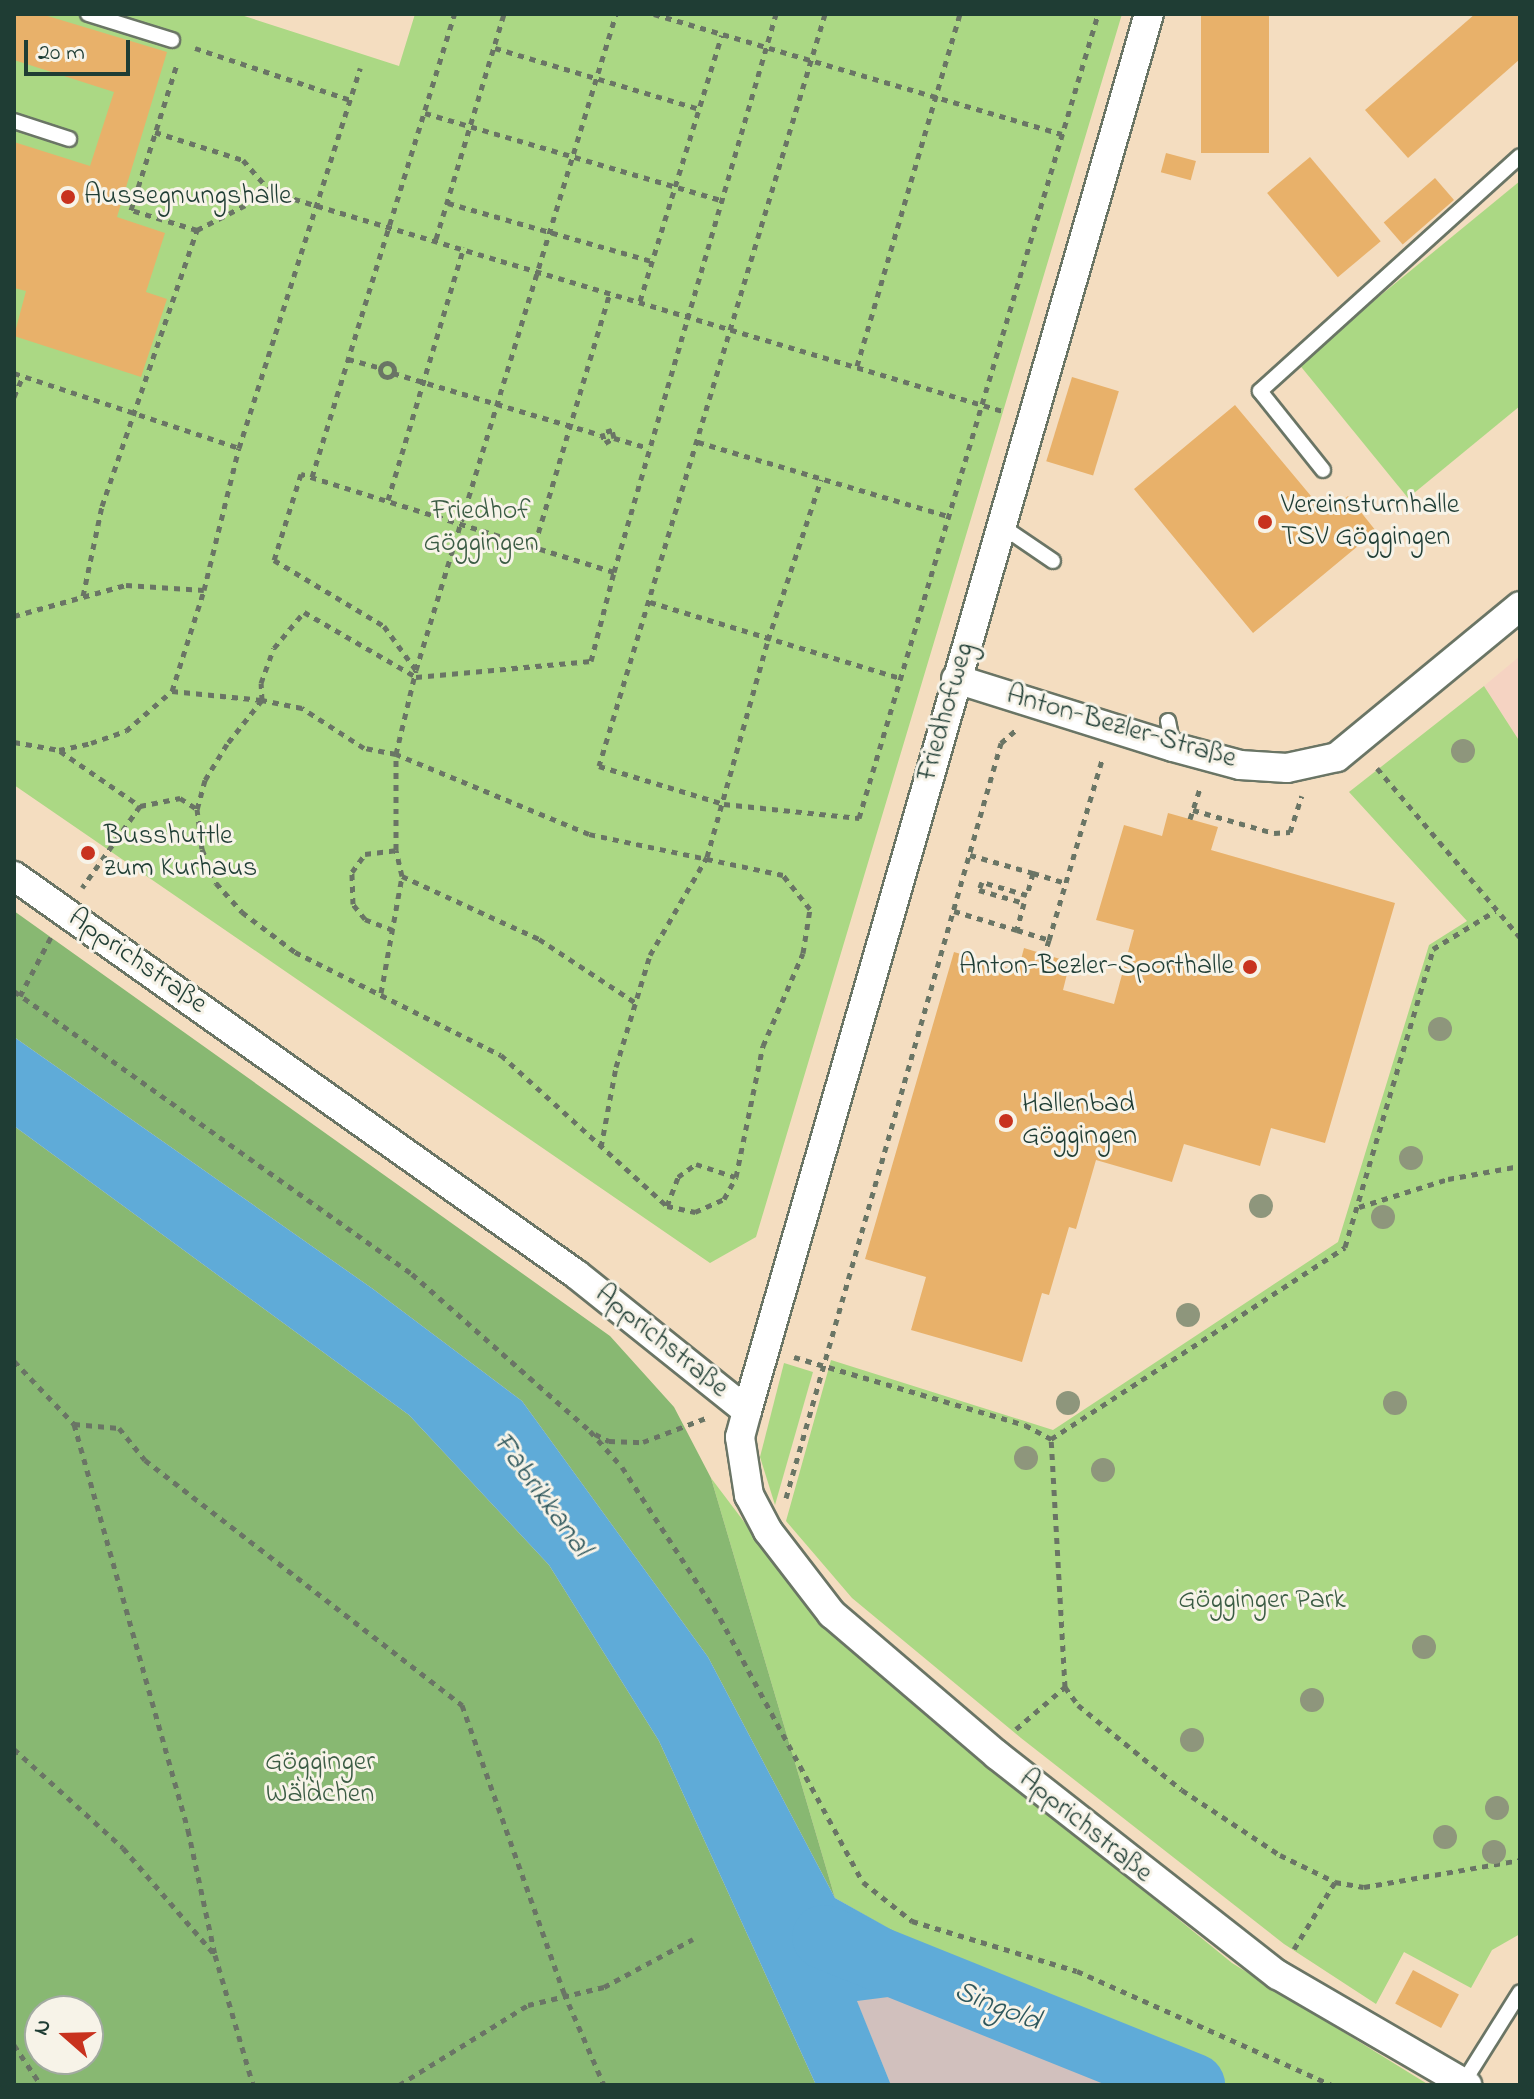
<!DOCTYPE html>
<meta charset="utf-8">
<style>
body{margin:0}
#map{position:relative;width:1534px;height:2099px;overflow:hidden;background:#f4ddc0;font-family:"Indie Flower",sans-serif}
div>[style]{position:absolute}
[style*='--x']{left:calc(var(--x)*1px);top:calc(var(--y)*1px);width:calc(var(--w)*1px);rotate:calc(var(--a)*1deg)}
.built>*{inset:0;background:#f5d3c2}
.industrial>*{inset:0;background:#d1c0bd}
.green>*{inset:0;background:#abd884}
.forest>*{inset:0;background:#88b872}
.water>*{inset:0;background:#5fabd8}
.river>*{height:64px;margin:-32px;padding:0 32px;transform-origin:32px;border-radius:32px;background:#5fabd8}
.building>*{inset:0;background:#e8b16a;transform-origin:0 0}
.path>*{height:5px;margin-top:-2.5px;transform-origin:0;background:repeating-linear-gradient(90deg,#6a7565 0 6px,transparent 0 12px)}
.path>.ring{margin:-2.5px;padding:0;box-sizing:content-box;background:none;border:5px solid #6a7565;border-radius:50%}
.roads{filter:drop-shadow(2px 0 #6a7565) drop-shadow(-2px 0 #6a7565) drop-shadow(0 2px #6a7565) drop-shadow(0 -2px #6a7565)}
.lane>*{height:14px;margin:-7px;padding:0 7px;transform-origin:7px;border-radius:7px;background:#fff}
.street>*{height:28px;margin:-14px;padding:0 14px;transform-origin:14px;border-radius:14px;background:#fff}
.trees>*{width:24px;height:24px;margin:-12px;border-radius:50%;background:#8e967c}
.dots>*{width:22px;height:22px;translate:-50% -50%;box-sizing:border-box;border:4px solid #f7f3e8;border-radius:50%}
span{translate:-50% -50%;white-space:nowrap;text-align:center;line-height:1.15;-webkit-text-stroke:6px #f7f3e8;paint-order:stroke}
.poi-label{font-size:28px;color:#1f3d34}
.left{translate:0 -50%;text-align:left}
.right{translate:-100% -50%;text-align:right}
.park-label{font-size:28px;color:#3b5c44}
.street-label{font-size:28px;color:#1f3d34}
.water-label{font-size:30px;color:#2f585d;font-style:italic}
.frame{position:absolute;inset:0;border:16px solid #1f3d34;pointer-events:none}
.north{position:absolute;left:24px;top:1995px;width:80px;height:80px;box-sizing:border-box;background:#f7f3e8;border:2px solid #a1aaa0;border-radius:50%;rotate:290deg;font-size:22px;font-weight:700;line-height:32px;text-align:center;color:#1f3d34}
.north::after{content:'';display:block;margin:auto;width:28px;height:36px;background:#c8321e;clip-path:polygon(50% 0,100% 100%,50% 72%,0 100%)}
.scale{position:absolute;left:24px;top:40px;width:106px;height:36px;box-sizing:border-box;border:4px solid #1f3d34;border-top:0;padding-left:10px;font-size:24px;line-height:28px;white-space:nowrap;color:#1f3d34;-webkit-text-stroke:6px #f7f3e8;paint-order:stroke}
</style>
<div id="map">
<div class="built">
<div style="clip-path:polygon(1520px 656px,1520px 742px,1484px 686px)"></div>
</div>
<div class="industrial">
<div style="clip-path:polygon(912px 1994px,1067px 2042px,1170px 2085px,891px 2085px,856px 2000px)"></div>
</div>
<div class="green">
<div style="clip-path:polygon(14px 14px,238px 14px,399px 66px,415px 14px,1122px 14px,756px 1237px,710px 1263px,14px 785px)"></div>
<div style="clip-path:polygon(1520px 181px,1520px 406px,1408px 498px,1298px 363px)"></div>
<div style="clip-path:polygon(1484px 686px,1520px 742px,1520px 1934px,1492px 1950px,1471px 1988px,1404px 1952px,1376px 2004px,1284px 1944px,1021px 1738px,852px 1598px,786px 1521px,831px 1360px,1053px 1430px,1338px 1242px,1429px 945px,1467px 921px,1349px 792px)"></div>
<div style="clip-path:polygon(784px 1363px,813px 1372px,775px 1505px,760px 1457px)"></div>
<div style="clip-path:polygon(711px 1478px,810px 1609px,864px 1662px,1232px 1963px,1429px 2085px,1193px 2085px,1068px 2032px,835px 1898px)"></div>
</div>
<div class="forest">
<div style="clip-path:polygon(14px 911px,610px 1336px,674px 1407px,711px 1478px,835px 1898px,708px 1657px,522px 1401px,373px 1289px,14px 1037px)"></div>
<div style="clip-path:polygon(evenodd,14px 1126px,409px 1415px,549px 1565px,659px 1741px,816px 2085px,14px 2085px,14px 1126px,40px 2011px,88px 2011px,88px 2059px,40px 2059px,40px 2011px)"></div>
</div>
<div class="water">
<div style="clip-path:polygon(14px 1037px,373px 1289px,522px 1401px,708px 1657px,835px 1898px,901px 1935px,912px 1994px,857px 2001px,891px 2085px,816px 2085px,659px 1741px,549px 1565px,409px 1415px,14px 1126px)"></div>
</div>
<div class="river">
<div style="--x:824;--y:1937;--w:398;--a:21.9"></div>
</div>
<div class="building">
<div style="clip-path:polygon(14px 14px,41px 14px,167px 52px,117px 217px,165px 233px,146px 292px,167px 299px,141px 377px,14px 336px,26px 291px,14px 288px,14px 142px,90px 166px,114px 92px,14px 60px)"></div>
<div style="left:1201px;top:14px;width:68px;height:139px"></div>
<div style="clip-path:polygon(1475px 14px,1520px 14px,1520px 59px,1408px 158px,1365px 110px)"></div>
<div style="left:1166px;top:153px;width:31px;height:20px;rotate:15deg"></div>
<div style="left:1310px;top:157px;width:110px;height:56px;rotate:50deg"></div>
<div style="left:1435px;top:178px;width:29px;height:68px;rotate:49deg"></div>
<div style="left:1072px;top:377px;width:49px;height:88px;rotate:17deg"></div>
<div style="clip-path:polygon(1235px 405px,1326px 514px,1348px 496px,1376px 531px,1253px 633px,1134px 489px)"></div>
<div style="clip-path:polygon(1168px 813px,1218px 827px,1211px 850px,1395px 903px,1325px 1143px,1271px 1128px,1260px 1166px,1184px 1144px,1172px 1182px,1096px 1160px,1076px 1229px,1069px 1227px,1049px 1295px,1042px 1293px,1022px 1362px,911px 1330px,926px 1277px,865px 1259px,954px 952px,1018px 971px,1024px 948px,1070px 962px,1063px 990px,1114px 1004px,1134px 930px,1096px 920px,1124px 825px,1162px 836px)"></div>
<div style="left:1413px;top:1970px;width:52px;height:38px;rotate:28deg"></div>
</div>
<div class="path">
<div style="--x:654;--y:14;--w:425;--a:16.4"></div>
<div style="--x:825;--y:14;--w:785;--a:106.73"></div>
<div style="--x:599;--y:766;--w:131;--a:16.9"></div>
<div style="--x:724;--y:804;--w:136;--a:5.9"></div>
<div style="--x:859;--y:818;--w:839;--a:-73.44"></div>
<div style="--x:195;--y:48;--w:163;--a:18.5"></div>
<div style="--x:495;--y:48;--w:213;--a:16.6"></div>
<div style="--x:425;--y:113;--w:309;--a:16.4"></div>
<div style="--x:155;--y:132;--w:92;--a:17.7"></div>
<div style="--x:243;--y:160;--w:43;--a:48.8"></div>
<div style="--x:271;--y:192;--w:764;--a:16.66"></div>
<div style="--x:448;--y:203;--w:211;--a:15.9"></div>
<div style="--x:197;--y:230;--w:83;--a:-27.2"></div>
<div style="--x:436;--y:239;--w:235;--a:-73.2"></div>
<div style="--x:640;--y:301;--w:278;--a:-72.9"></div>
<div style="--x:348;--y:359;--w:34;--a:15"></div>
<div class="ring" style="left:380px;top:363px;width:9px;height:9px"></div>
<div style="--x:857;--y:366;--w:367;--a:-73.7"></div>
<div style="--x:14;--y:373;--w:237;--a:18.4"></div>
<div style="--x:393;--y:373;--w:217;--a:16.6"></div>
<div style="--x:14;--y:397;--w:21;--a:-67"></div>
<div style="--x:614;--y:438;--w:8;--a:-104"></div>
<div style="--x:612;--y:430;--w:10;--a:163"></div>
<div style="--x:602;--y:433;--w:10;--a:73"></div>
<div style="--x:605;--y:443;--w:10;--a:-29"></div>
<div style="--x:614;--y:438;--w:36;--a:16"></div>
<div style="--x:698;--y:442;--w:261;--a:16.5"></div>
<div style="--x:312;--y:477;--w:484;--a:-72.9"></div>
<div style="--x:388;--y:500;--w:264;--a:-73.3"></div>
<div style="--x:535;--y:544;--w:263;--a:-73.4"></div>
<div style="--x:614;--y:572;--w:581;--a:-73.81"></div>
<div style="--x:83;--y:596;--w:92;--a:-78.1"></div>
<div style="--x:102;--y:506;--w:292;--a:-71"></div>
<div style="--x:197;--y:230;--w:69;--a:-163.1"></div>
<div style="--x:131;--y:210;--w:153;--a:-72.5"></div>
<div style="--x:650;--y:602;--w:261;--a:16.9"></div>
<div style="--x:14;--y:616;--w:116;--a:-15.5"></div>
<div style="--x:126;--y:585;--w:78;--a:3.7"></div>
<div style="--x:172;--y:691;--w:90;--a:5.7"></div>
<div style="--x:262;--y:700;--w:17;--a:-93"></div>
<div style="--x:261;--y:683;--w:37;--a:-70"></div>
<div style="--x:274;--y:648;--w:47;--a:-50.2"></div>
<div style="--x:304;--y:612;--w:129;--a:30.1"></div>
<div style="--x:416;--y:677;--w:176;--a:-5.2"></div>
<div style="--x:591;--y:661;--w:92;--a:-75.5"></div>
<div style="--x:614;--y:572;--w:328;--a:-162.6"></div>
<div style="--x:301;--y:474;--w:90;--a:107.4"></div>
<div style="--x:274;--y:560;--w:128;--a:31"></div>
<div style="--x:384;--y:626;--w:54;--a:54"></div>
<div style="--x:14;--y:742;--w:46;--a:10.1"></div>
<div style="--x:59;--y:750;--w:33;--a:-12"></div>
<div style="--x:91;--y:743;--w:37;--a:-19"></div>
<div style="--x:126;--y:731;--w:61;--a:-41"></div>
<div style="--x:172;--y:691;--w:106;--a:-72.4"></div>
<div style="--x:204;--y:590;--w:146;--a:-76.2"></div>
<div style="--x:239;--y:448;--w:399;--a:-72.3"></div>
<div style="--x:60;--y:751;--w:97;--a:34.5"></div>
<div style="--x:140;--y:806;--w:100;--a:125.3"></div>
<div style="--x:1377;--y:768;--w:221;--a:49.8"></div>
<div style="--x:140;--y:806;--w:41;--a:-11.3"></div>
<div style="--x:180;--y:798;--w:20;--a:33"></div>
<div style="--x:197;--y:809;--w:40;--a:82.9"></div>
<div style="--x:202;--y:849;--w:37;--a:68"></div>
<div style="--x:216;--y:883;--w:39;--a:48"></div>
<div style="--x:242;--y:912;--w:66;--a:37"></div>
<div style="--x:295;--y:952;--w:230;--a:26.6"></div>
<div style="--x:501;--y:1055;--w:224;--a:42.3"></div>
<div style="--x:667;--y:1206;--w:29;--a:12"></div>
<div style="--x:695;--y:1212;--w:32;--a:-24"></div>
<div style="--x:724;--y:1199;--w:25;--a:-61"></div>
<div style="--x:736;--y:1177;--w:134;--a:-78.4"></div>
<div style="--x:763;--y:1046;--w:101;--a:-66.7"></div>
<div style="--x:803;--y:953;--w:45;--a:-81"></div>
<div style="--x:810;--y:909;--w:43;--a:-128.5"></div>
<div style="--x:783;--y:875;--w:198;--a:-168.1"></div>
<div style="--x:589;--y:834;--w:209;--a:-157.5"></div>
<div style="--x:396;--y:754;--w:33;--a:-169"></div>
<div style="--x:364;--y:748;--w:74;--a:-147.2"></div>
<div style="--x:302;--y:708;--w:41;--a:-168.7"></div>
<div style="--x:262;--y:700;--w:56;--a:128.5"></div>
<div style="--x:227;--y:744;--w:42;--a:121.4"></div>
<div style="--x:205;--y:780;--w:30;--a:105"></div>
<div style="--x:1193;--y:810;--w:84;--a:15.9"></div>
<div style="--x:1274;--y:833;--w:16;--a:-4"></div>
<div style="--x:1290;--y:832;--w:38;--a:-72"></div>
<div style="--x:1190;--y:819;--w:35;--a:-72"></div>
<div style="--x:970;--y:855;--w:66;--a:15.9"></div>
<div style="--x:1033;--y:873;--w:23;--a:105"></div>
<div style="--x:1027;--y:895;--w:47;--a:-163.9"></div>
<div style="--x:982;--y:882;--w:9;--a:111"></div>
<div style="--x:979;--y:890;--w:47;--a:16.1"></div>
<div style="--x:1024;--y:903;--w:28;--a:105"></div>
<div style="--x:1017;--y:930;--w:34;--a:17"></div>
<div style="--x:1049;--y:940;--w:16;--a:108"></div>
<div style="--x:1033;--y:873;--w:34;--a:17"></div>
<div style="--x:402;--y:876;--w:151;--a:24.7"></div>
<div style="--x:539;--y:939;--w:116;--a:33.4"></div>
<div style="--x:954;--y:911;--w:66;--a:16.8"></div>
<div style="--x:393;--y:930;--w:30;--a:-159"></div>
<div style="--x:365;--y:919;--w:19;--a:-129"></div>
<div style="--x:353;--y:904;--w:32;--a:-92"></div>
<div style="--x:352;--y:872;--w:22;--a:-54"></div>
<div style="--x:365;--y:854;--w:31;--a:-7"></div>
<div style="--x:1049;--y:940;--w:191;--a:-73.6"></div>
<div style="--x:14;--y:991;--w:488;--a:35.4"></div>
<div style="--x:412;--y:1274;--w:237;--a:41.4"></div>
<div style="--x:590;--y:1431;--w:48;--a:48.4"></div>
<div style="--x:622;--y:1467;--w:180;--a:57"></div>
<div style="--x:720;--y:1618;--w:300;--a:61.6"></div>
<div style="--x:863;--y:1882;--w:63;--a:38.5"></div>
<div style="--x:912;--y:1921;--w:172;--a:16.9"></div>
<div style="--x:1077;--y:1971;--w:279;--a:24.1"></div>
<div style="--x:381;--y:993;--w:119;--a:-79.8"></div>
<div style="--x:402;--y:876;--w:27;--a:-103"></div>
<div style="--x:396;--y:850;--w:96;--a:-90"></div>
<div style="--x:396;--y:754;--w:86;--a:-76.6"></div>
<div style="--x:416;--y:670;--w:686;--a:-73.04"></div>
<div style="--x:20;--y:996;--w:67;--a:-62.3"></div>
<div style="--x:601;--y:1147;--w:81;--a:-79.4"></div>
<div style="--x:616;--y:1067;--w:117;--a:-73.1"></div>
<div style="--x:650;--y:955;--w:113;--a:-59.8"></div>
<div style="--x:707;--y:857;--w:225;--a:-74.3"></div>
<div style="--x:768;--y:640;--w:169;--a:-71.7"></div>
<div style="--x:667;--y:1206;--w:31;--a:-69"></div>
<div style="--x:678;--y:1177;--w:22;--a:-36"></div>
<div style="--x:696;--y:1164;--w:41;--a:18.4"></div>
<div style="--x:1359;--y:1207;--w:93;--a:-17.5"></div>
<div style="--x:1448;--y:1179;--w:73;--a:-10.2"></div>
<div style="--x:794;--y:1357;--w:241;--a:16.4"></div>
<div style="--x:1025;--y:1425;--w:30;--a:28"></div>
<div style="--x:14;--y:1361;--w:87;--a:46.4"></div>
<div style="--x:74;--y:1424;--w:422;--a:74.3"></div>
<div style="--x:188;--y:1830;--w:128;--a:77.8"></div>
<div style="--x:74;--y:1424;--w:45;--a:5.1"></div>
<div style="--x:119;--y:1428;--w:41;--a:50.9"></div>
<div style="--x:145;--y:1460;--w:401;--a:37.7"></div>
<div style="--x:462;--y:1705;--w:306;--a:70.5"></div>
<div style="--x:564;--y:1993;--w:100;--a:66.5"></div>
<div style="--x:595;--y:1434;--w:16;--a:27"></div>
<div style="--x:609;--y:1441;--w:34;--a:2"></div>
<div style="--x:643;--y:1442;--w:67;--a:-20.9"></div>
<div style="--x:786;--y:1498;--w:785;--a:-74.1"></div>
<div style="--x:1001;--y:743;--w:21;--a:-41"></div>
<div style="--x:1065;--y:1687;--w:22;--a:54"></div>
<div style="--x:1078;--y:1705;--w:134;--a:39.3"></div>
<div style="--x:1182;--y:1790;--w:118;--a:33.6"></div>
<div style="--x:1280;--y:1855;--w:61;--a:26.1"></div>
<div style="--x:1335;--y:1882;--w:29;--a:10"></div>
<div style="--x:1364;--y:1887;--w:158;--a:-9.8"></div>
<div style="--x:1016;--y:1729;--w:65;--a:-40.6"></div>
<div style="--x:1065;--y:1687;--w:248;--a:-93.2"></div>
<div style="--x:1051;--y:1439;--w:351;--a:-33.1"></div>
<div style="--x:1345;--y:1247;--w:311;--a:-73.5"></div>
<div style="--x:1433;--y:949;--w:73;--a:-31.5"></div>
<div style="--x:14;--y:1749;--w:147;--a:42.2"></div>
<div style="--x:123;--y:1848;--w:141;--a:49.3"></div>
<div style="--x:215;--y:1955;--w:135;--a:73.7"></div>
<div style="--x:1294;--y:1949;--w:79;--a:-58.5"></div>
<div style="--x:14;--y:2045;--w:48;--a:56"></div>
<div style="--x:399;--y:2085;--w:152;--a:-31.8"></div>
<div style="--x:528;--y:2005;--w:78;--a:-13.3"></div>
<div style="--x:604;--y:1987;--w:101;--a:-28.3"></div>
</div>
<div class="roads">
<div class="lane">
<div style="--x:88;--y:14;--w:88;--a:17.2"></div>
<div style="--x:14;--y:121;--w:58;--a:18.1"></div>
<div style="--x:1323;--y:470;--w:101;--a:-128.6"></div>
<div style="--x:1260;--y:391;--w:350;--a:-42.1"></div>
<div style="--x:1000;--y:525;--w:64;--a:34.2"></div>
<div style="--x:1168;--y:721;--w:26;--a:79"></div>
<div style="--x:1463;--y:2083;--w:107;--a:-57.9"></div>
</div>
<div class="street">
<div style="--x:956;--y:679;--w:227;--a:17.4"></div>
<div style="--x:1173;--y:747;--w:69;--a:15"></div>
<div style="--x:1240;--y:765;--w:47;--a:3.7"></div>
<div style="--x:1287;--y:768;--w:51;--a:-12.4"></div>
<div style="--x:1337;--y:757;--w:237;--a:-39.5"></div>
<div style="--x:14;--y:876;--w:689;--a:35.31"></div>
<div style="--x:576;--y:1274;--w:219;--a:38.7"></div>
<div style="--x:747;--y:1411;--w:27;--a:105"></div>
<div style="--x:740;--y:1437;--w:59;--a:81.2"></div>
<div style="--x:749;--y:1495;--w:41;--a:62.2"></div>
<div style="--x:768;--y:1531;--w:105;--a:52.4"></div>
<div style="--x:832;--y:1614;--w:217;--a:40.5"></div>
<div style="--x:997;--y:1755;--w:357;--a:38.1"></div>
<div style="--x:1278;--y:1975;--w:219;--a:30.2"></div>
<div style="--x:747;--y:1411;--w:1454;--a:-73.95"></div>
</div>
</div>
<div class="trees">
<div style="left:1463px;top:751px"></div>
<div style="left:1440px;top:1029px"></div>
<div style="left:1411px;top:1158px"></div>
<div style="left:1261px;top:1206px"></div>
<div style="left:1383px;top:1217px"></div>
<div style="left:1188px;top:1315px"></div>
<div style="left:1068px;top:1403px"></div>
<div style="left:1395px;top:1403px"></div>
<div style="left:1026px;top:1458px"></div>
<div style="left:1103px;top:1470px"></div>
<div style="left:1424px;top:1647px"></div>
<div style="left:1312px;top:1700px"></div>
<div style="left:1192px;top:1740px"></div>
<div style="left:1497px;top:1808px"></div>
<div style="left:1445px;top:1837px"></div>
<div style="left:1494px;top:1852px"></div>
</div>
<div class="dots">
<div style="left:68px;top:197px;background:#c8321e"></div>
<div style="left:1265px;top:522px;background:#c8321e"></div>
<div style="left:88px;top:853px;background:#c8321e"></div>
<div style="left:1250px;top:967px;background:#c8321e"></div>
<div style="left:1006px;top:1121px;background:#c8321e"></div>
</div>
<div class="poi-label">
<span class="left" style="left:84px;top:197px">Aussegnungshalle</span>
<span class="left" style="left:1281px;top:522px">Vereinsturnhalle<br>TSV Göggingen</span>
<span class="left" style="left:104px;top:853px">Busshuttle<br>zum Kurhaus</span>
<span class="right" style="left:1234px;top:967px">Anton-Bezler-Sporthalle</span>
<span class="left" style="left:1022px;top:1121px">Hallenbad<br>Göggingen</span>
</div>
<div class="park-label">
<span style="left:481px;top:528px">Friedhof<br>Göggingen</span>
<span style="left:1262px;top:1601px">Gögginger Park</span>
<span style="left:320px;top:1779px">Gögginger<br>Wäldchen</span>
</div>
<div class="street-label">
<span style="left:947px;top:712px;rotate:-74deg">Friedhofweg</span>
<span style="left:1121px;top:728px;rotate:16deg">Anton-Bezler-Straße</span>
<span style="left:137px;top:962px;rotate:35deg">Apprichstraße</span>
<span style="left:661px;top:1342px;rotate:39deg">Apprichstraße</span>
<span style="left:1085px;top:1827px;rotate:39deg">Apprichstraße</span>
</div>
<div class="water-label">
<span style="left:541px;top:1495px;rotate:54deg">Fabrikkanal</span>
<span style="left:997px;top:2007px;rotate:22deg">Singold</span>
</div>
<div class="frame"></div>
<div class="north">N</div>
<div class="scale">20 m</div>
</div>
